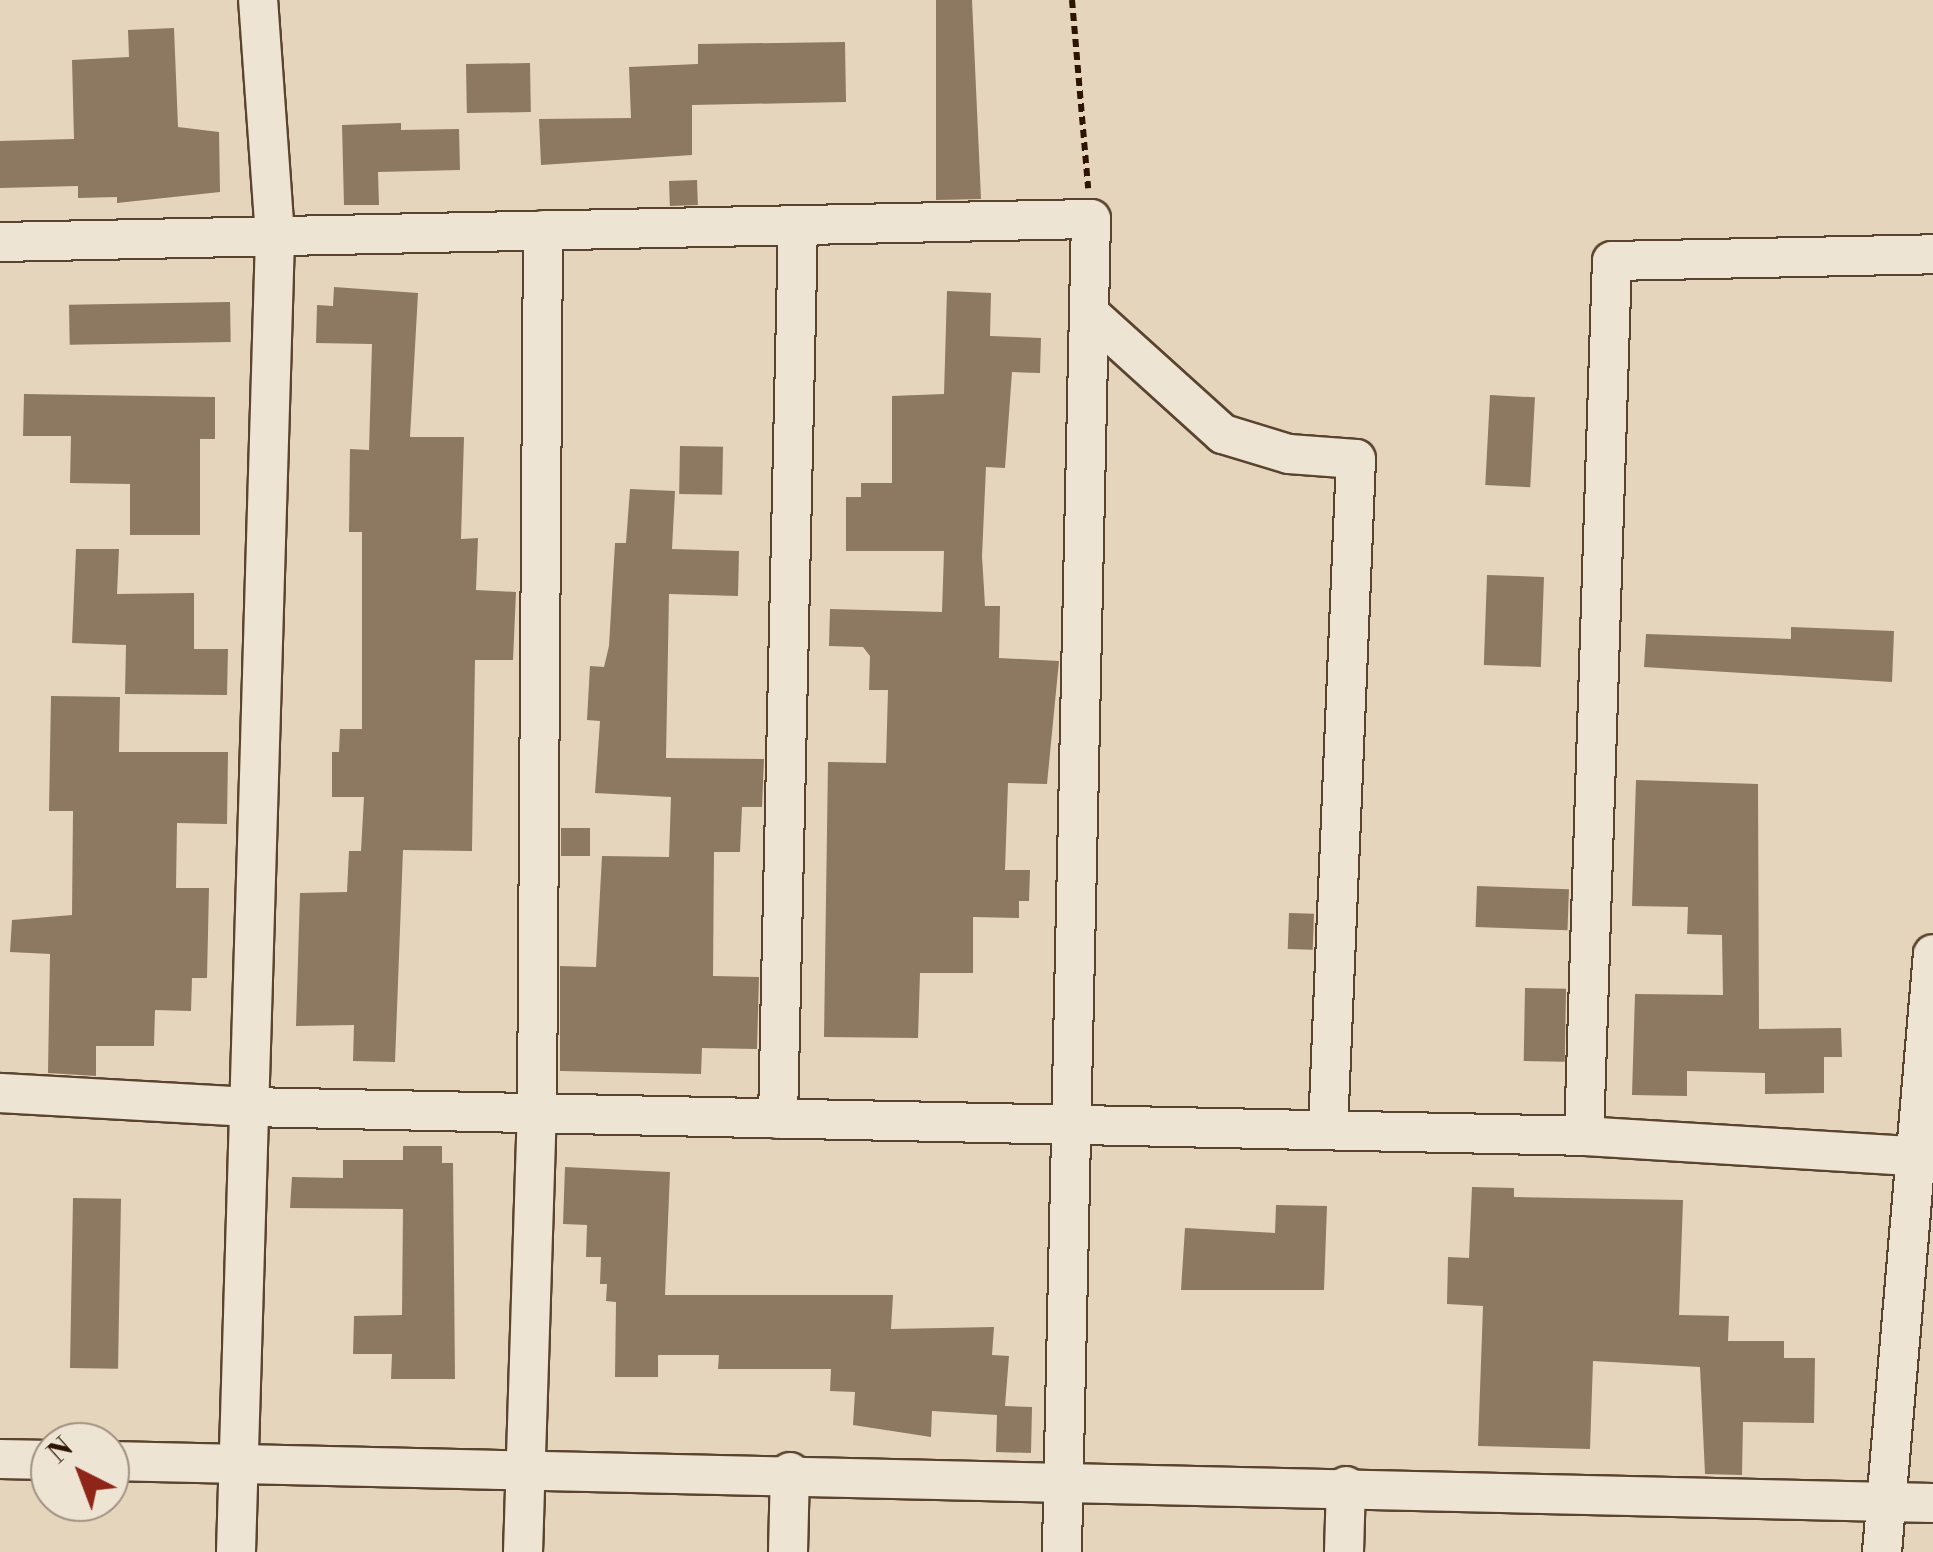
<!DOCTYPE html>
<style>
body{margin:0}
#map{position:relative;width:1933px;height:1552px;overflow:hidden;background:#e5d5bc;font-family:"Libre Bodoni",serif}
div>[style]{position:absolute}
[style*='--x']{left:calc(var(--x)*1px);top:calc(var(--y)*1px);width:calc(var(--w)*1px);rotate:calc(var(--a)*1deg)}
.building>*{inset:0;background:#8d7862;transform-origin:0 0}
.path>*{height:6px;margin-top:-3px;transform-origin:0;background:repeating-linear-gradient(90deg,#2d1300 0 8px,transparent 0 13px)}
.roads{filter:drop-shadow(2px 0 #5b442f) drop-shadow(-2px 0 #5b442f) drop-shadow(0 2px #5b442f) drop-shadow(0 -2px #5b442f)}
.minor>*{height:38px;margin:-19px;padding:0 19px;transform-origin:19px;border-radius:19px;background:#eee4d3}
span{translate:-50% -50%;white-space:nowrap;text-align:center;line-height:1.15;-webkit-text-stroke:10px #eee4d3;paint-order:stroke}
.north{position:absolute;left:30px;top:1422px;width:100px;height:100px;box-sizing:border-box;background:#eee4d3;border:2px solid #a1907f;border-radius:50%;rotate:318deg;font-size:28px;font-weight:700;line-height:40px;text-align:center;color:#2d1300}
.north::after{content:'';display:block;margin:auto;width:35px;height:45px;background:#8f2418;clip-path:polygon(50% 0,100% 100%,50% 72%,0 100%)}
</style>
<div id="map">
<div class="building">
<div style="clip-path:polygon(936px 0,972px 0,981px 199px,936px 200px)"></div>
<div style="clip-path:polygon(174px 28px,178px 127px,219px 132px,220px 192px,117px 203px,117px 197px,78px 198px,78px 186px,0 188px,0 141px,74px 139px,72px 60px,129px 57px,128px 30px)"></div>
<div style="clip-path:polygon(845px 42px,846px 102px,692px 105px,692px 155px,541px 165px,539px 119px,631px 118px,629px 67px,698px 64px,698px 44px)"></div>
<div style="left:530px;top:63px;width:49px;height:64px;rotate:89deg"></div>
<div style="clip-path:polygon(401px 123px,401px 130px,459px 129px,460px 170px,378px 172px,379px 205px,344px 205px,342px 125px)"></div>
<div style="left:697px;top:180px;width:25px;height:28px;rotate:88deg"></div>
<div style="clip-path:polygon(334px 287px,418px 293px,410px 437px,464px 437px,461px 539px,478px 538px,476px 590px,516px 592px,513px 660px,475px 660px,472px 851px,403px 850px,395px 1062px,353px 1061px,354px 1025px,296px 1026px,300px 893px,347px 892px,349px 851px,361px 851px,364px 797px,332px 797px,332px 752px,339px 752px,340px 729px,362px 729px,362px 532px,349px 532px,350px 449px,369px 450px,372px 344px,316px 343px,317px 305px,333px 306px)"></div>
<div style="clip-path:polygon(947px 291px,991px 293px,990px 336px,1041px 338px,1040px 373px,1012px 372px,1005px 468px,986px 467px,982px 556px,985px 606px,1000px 606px,999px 658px,1059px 661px,1047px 784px,1008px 783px,1005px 870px,1030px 870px,1029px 901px,1019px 901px,1019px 918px,973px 917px,973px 973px,920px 973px,918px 1038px,824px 1037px,828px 762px,886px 763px,888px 690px,869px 690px,870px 656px,863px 647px,829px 646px,830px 609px,942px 612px,944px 551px,846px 551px,846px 497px,861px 497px,861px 483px,892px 483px,892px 396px,944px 394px)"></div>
<div style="left:230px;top:302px;width:40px;height:161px;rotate:89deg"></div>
<div style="clip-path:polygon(24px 394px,215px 397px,215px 439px,200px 439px,200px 535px,130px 535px,130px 484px,70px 483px,71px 436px,23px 436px)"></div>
<div style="left:1490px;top:395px;width:45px;height:90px;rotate:3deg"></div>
<div style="left:680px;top:446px;width:43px;height:48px;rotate:1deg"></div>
<div style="clip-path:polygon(630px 489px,675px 491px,672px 549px,739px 551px,738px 596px,669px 594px,666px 758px,764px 759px,762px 807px,742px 807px,740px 852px,714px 852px,713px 976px,759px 977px,757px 1049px,702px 1048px,701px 1074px,560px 1071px,560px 966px,596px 967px,602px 856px,669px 857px,671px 797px,595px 793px,600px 721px,587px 720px,590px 666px,604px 667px,609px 646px,615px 543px,626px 543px)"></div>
<div style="clip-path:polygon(76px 549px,119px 549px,117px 594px,194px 593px,194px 649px,228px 649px,227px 695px,125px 694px,126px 645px,72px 643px)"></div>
<div style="left:1487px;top:575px;width:57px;height:90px;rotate:2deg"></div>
<div style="clip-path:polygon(1791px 627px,1894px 631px,1892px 682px,1644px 667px,1646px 634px,1791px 639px)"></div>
<div style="clip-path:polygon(51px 696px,120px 697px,119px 752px,228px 752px,227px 824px,177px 823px,176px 888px,209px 888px,207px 978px,192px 978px,191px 1011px,155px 1010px,154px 1046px,96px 1046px,96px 1076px,48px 1073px,50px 954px,10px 952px,12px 920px,72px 915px,73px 811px,49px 811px)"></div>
<div style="clip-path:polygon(1636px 780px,1758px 784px,1759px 1029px,1841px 1028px,1842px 1057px,1824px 1057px,1824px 1093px,1765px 1094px,1765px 1073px,1687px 1071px,1687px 1096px,1632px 1095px,1635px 994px,1723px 995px,1722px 935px,1687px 934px,1688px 907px,1632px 906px)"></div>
<div style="left:561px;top:828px;width:29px;height:28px"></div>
<div style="left:1477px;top:886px;width:92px;height:41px;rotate:2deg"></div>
<div style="left:1289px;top:913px;width:25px;height:36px;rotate:2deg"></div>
<div style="left:1525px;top:988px;width:41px;height:73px;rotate:1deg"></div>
<div style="clip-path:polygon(403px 1146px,442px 1146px,442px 1163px,453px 1163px,455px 1379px,391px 1379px,392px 1354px,353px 1354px,354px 1316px,402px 1315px,403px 1209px,290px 1208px,292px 1177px,343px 1178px,343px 1160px,403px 1160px)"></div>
<div style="clip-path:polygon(565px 1167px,670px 1172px,665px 1295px,893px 1295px,891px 1329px,994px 1327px,992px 1355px,1009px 1356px,1005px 1406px,1032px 1407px,1031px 1453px,996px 1452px,997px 1415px,932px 1411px,931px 1437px,853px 1425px,855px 1392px,830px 1391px,831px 1369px,718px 1369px,719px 1355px,658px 1355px,658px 1377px,615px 1377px,616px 1302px,606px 1301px,607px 1284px,600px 1284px,601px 1257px,586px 1257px,587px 1225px,563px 1224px)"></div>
<div style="clip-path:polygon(1472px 1187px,1514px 1188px,1514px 1197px,1683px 1200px,1679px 1315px,1729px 1316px,1728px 1341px,1784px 1341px,1784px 1358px,1815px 1358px,1814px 1423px,1743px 1422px,1742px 1475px,1705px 1474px,1700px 1367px,1593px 1361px,1590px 1449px,1478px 1446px,1483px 1306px,1447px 1304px,1448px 1257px,1469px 1258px)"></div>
<div style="left:73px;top:1198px;width:48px;height:170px;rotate:1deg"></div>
<div style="clip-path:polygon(1276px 1205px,1327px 1206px,1324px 1290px,1181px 1290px,1185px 1228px,1275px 1233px)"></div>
</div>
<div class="path">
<div style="--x:1072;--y:0;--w:189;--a:85.1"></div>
</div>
<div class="roads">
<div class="minor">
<div style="--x:0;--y:242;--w:1091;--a:-1.21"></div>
<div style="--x:1091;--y:219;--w:1333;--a:91.25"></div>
<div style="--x:1089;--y:313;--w:181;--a:42.1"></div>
<div style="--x:1223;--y:434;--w:69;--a:16.9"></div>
<div style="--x:1289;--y:454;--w:67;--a:4.3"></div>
<div style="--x:1356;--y:459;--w:671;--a:92.39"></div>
<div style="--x:0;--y:1093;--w:249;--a:3.2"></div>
<div style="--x:249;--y:1107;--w:1335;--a:1.24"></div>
<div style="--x:1584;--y:1136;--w:332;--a:3.5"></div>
<div style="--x:778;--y:1119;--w:894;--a:-88.72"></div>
<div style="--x:1584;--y:1136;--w:875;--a:-88.17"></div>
<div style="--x:1612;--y:261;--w:321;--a:-1.2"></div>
<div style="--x:0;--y:1459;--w:50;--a:1.1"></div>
<div style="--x:110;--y:1461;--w:1823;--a:1.32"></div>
<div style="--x:236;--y:1552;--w:1317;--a:-88.3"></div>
<div style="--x:275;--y:236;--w:237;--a:-94.1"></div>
<div style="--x:523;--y:1552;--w:443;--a:-88.2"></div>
<div style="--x:537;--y:1109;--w:879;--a:-89.61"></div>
<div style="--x:788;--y:1552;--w:80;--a:-88.6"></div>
<div style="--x:1344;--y:1552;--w:66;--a:-88.3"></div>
<div style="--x:1882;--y:1552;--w:600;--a:-85.13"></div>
</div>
</div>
<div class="north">N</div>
</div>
